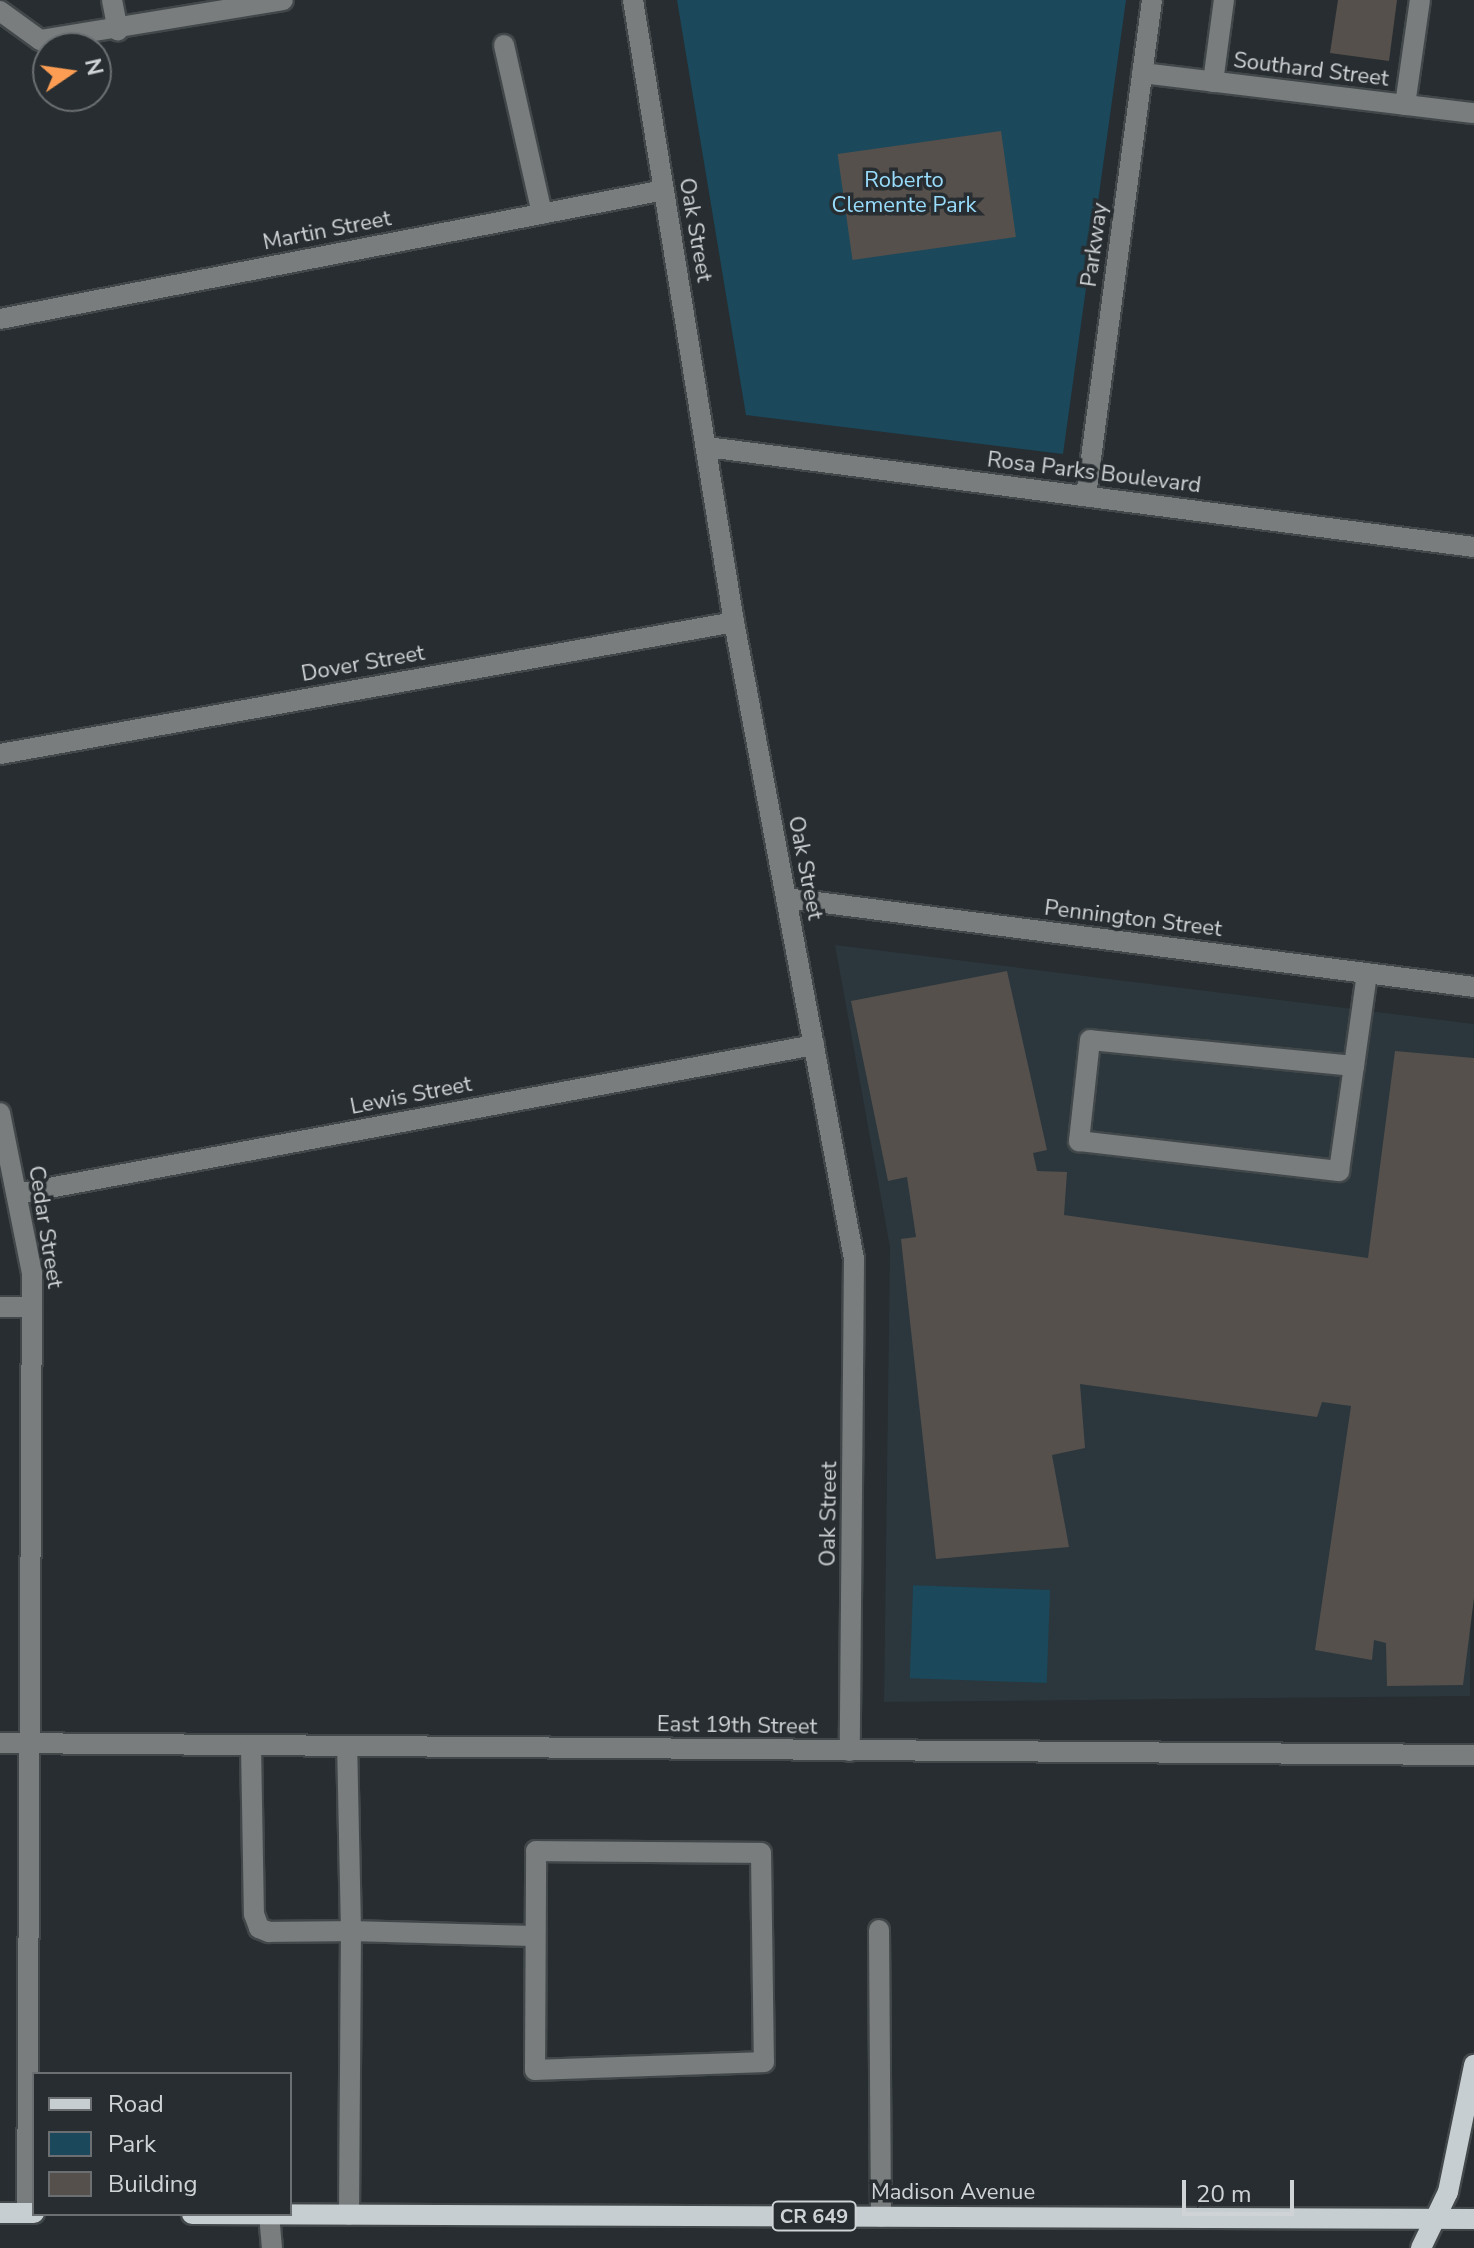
<!DOCTYPE html>
<style>
body{margin:0}
#map{position:relative;width:1474px;height:2248px;overflow:hidden;background:#272d30;font-family:"Nunito Sans",sans-serif}
div>[style]{position:absolute}
[style*='--x']{left:calc(var(--x)*1px);top:calc(var(--y)*1px);width:calc(var(--w)*1px);rotate:calc(var(--a)*1deg)}
.built>*{inset:0;background:#2b373d}
.green>*{inset:0;background:#1b485b;transform-origin:0 0}
.building>*{inset:0;background:#55504c;transform-origin:0 0}
.roads{filter:drop-shadow(2px 0 #42484a) drop-shadow(-2px 0 #42484a) drop-shadow(0 2px #42484a) drop-shadow(0 -2px #42484a)}
.minor>*{height:20px;margin:-10px;padding:0 10px;transform-origin:10px;border-radius:10px;background:#797d7e}
.major>*{height:20px;margin:-10px;padding:0 10px;transform-origin:10px;border-radius:10px;background:#c7ced1}
span{translate:-50% -50%;white-space:nowrap;text-align:center;line-height:1.15;-webkit-text-stroke:7px #272d30;paint-order:stroke}
.shield-label span{padding:2px 6px;background:#272d30;border:2px solid;border-radius:6px;-webkit-text-stroke-width:0}
.shield-label{font-size:20px;color:#d0d3d5;font-weight:700}
.street-label{font-size:22px;color:#d0d3d5}
.park-label{font-size:22px;color:#98dbfa}
.legend{position:absolute;left:32px;top:2072px;width:260px;height:144px;box-sizing:border-box;background:#272d30;border:2px solid #6b6f72;margin:0;padding:10px 14px;list-style:none;font-size:24px;color:#d0d3d5}
.legend li{display:flex;align-items:center;gap:16px;height:40px}
.legend b{width:40px;border:2px solid #6b6f72}
.north{position:absolute;left:32px;top:32px;width:80px;height:80px;box-sizing:border-box;background:#272d30;border:2px solid #6b6f72;border-radius:50%;rotate:77deg;font-size:22px;font-weight:700;line-height:32px;text-align:center;color:#d0d3d5}
.north::after{content:'';display:block;margin:auto;width:28px;height:36px;background:#fc9d53;clip-path:polygon(50% 0,100% 100%,50% 72%,0 100%)}
.scale{position:absolute;left:1182px;top:2180px;width:112px;height:36px;box-sizing:border-box;border:4px solid #d0d3d5;border-top:0;padding-left:10px;font-size:24px;line-height:28px;white-space:nowrap;color:#d0d3d5;-webkit-text-stroke:6px #272d30;paint-order:stroke}
</style>
<div id="map">
<div class="built">
<div style="clip-path:polygon(835px 945px,1474px 1024px,1470px 1696px,884px 1702px,890px 1247px)"></div>
</div>
<div class="green">
<div style="clip-path:polygon(677px 0,1126px 0,1063px 454px,746px 415px)"></div>
<div style="left:1050px;top:1590px;width:93px;height:137px;rotate:92deg"></div>
</div>
<div class="building">
<div style="clip-path:polygon(1338px 0,1397px 0,1389px 61px,1330px 53px)"></div>
<div style="left:1001px;top:131px;width:107px;height:165px;rotate:82deg"></div>
<div style="clip-path:polygon(1007px 971px,1047px 1150px,1033px 1153px,1037px 1171px,1067px 1172px,1064px 1215px,1368px 1258px,1395px 1051px,1474px 1058px,1474px 1598px,1463px 1685px,1387px 1686px,1386px 1643px,1374px 1640px,1372px 1660px,1315px 1650px,1351px 1406px,1322px 1402px,1317px 1417px,1080px 1384px,1085px 1448px,1052px 1455px,1069px 1547px,936px 1559px,901px 1239px,916px 1237px,907px 1177px,888px 1181px,851px 1001px)"></div>
</div>
<div class="roads">
<div class="minor">
<div style="--x:112;--y:0;--w:31;--a:79"></div>
<div style="--x:633;--y:0;--w:630;--a:80.78"></div>
<div style="--x:734;--y:622;--w:648;--a:79.33"></div>
<div style="--x:854;--y:1259;--w:492;--a:90.5"></div>
<div style="--x:0;--y:11;--w:49;--a:35.9"></div>
<div style="--x:40;--y:40;--w:246;--a:-9.3"></div>
<div style="--x:504;--y:45;--w:173;--a:77.3"></div>
<div style="--x:1142;--y:73;--w:334;--a:6.9"></div>
<div style="--x:1213;--y:82;--w:83;--a:-82.4"></div>
<div style="--x:1405;--y:105;--w:106;--a:-81.9"></div>
<div style="--x:0;--y:319;--w:676;--a:-10.99"></div>
<div style="--x:707;--y:447;--w:773;--a:7.43"></div>
<div style="--x:1086;--y:496;--w:500;--a:-82.42"></div>
<div style="--x:0;--y:754;--w:746;--a:-10.19"></div>
<div style="--x:786;--y:898;--w:694;--a:7.37"></div>
<div style="--x:1354;--y:1066;--w:265;--a:-174.4"></div>
<div style="--x:1090;--y:1040;--w:102;--a:96.2"></div>
<div style="--x:1079;--y:1141;--w:262;--a:6.6"></div>
<div style="--x:1339;--y:1171;--w:106;--a:-81.9"></div>
<div style="--x:1354;--y:1066;--w:94;--a:-82"></div>
<div style="--x:0;--y:1113;--w:163;--a:78.7"></div>
<div style="--x:32;--y:1273;--w:940;--a:90.3"></div>
<div style="--x:17;--y:1194;--w:811;--a:-10.59"></div>
<div style="--x:0;--y:1307;--w:32;--a:0"></div>
<div style="--x:0;--y:1743;--w:1474;--a:0.47"></div>
<div style="--x:251;--y:1746;--w:168;--a:89"></div>
<div style="--x:254;--y:1914;--w:15;--a:70"></div>
<div style="--x:259;--y:1928;--w:11;--a:22"></div>
<div style="--x:269;--y:1932;--w:82;--a:-0.7"></div>
<div style="--x:351;--y:1931;--w:185;--a:-91.2"></div>
<div style="--x:536;--y:1851;--w:225;--a:0.5"></div>
<div style="--x:761;--y:1853;--w:209;--a:89.2"></div>
<div style="--x:764;--y:2062;--w:229;--a:178"></div>
<div style="--x:535;--y:2070;--w:219;--a:-89.7"></div>
<div style="--x:879;--y:1930;--w:287;--a:89.6"></div>
<div style="--x:269;--y:2214;--w:34;--a:85"></div>
<div style="--x:349;--y:2215;--w:284;--a:-89.6"></div>
<div style="--x:351;--y:1931;--w:181;--a:1.6"></div>
</div>
<div class="major">
<div style="--x:0;--y:2213;--w:34;--a:0"></div>
<div style="--x:192;--y:2214;--w:1282;--a:0.22"></div>
<div style="--x:1421;--y:2248;--w:62;--a:-64.3"></div>
<div style="--x:1448;--y:2192;--w:130;--a:-78.4"></div>
</div>
</div>
<div class="shield-label">
<span style="left:814px;top:2216px">CR 649</span>
</div>
<div class="street-label">
<span style="left:1311px;top:70px;rotate:7deg">Southard Street</span>
<span style="left:695px;top:230px;rotate:80deg">Oak Street</span>
<span style="left:327px;top:231px;rotate:-11deg">Martin Street</span>
<span style="left:1095px;top:245px;rotate:-82deg">Parkway</span>
<span style="left:1094px;top:473px;rotate:7deg">Rosa Parks Boulevard</span>
<span style="left:363px;top:664px;rotate:-10deg">Dover Street</span>
<span style="left:805px;top:868px;rotate:79deg">Oak Street</span>
<span style="left:1133px;top:919px;rotate:7deg">Pennington Street</span>
<span style="left:411px;top:1096px;rotate:-11deg">Lewis Street</span>
<span style="left:45px;top:1227px;rotate:81deg">Cedar Street</span>
<span style="left:829px;top:1514px;rotate:-89deg">Oak Street</span>
<span style="left:737px;top:1726px;rotate:1deg">East 19th Street</span>
<span style="left:953px;top:2193px">Madison Avenue</span>
</div>
<div class="park-label">
<span style="left:904px;top:193px">Roberto<br>Clemente Park</span>
</div>
<ul class="legend">
<li><b style="height:10px;background:#c7ced1"></b>Road</li>
<li><b style="height:22px;background:#1b485b"></b>Park</li>
<li><b style="height:22px;background:#55504c"></b>Building</li>
</ul>
<div class="north">N</div>
<div class="scale">20 m</div>
</div>
